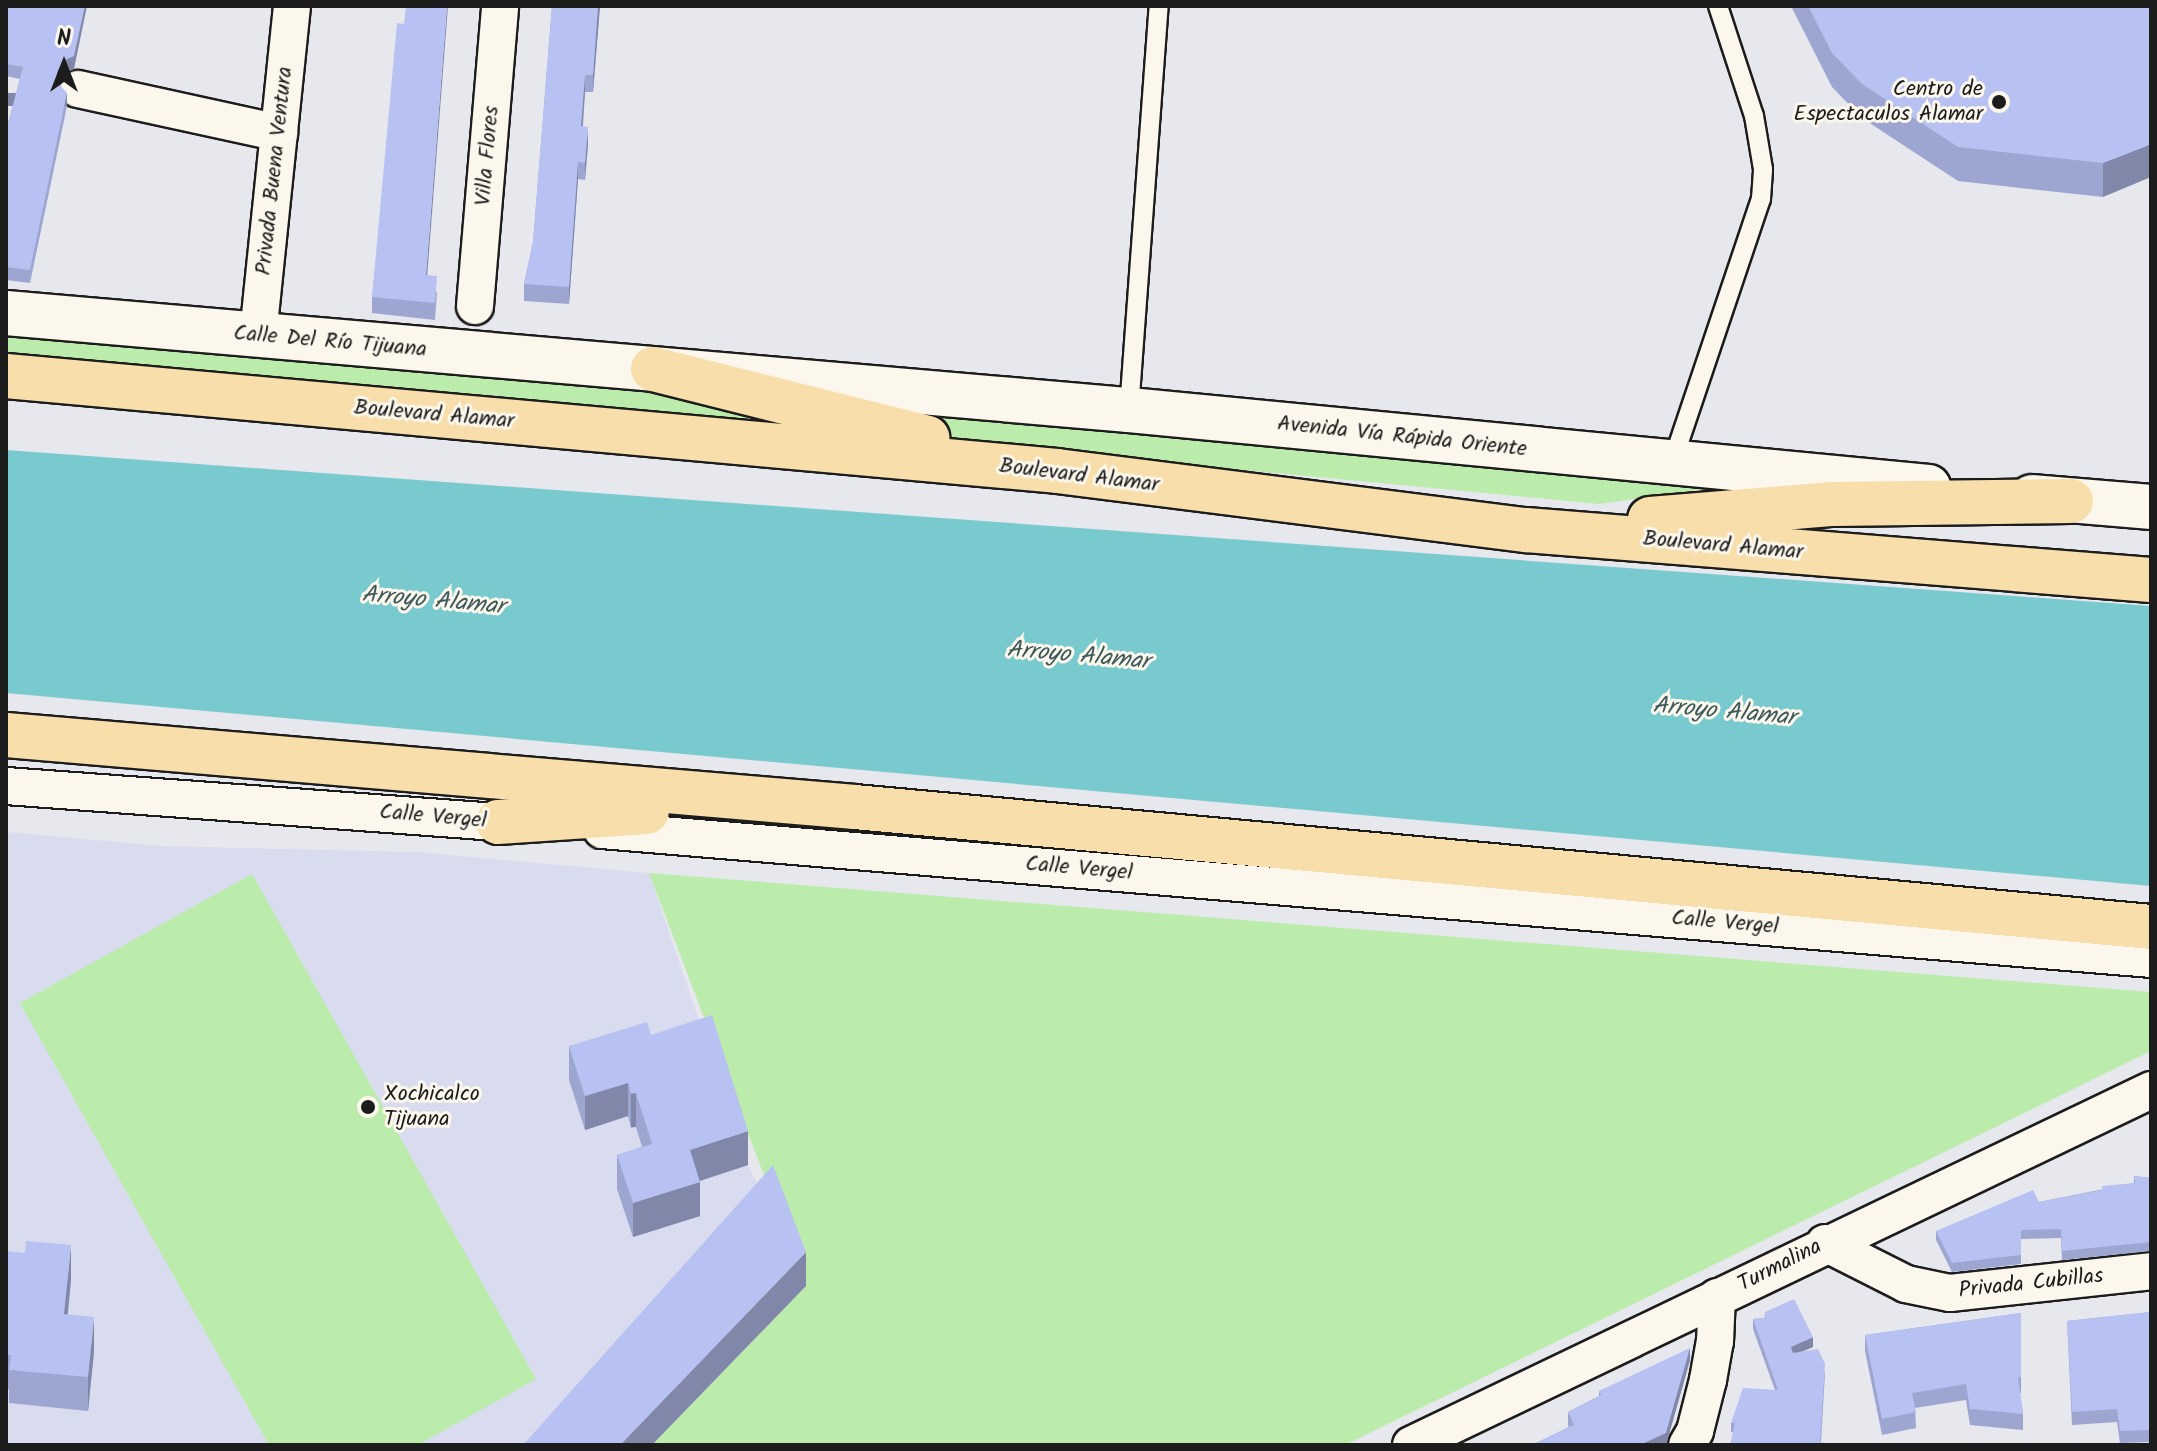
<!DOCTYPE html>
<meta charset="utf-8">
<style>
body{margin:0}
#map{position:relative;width:2157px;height:1451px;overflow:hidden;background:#e7e7ee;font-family:Kalam,sans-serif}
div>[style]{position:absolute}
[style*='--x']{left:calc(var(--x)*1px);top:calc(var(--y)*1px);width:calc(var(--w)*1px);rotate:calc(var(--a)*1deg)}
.built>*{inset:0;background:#d9dcef}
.green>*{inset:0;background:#bbecac}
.water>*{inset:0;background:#79cacf}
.roads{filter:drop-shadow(2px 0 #1c1c1c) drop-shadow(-2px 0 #1c1c1c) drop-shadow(0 2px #1c1c1c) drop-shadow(0 -2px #1c1c1c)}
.lane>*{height:18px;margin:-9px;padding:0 9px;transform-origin:9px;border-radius:9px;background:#fbf7ec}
.street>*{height:36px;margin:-18px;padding:0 18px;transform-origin:18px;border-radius:18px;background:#fbf7ec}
.secondary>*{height:44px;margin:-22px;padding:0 22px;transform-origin:22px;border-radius:22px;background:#fbf7ec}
.highway>*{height:44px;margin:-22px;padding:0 22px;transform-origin:22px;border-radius:22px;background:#f8deab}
.wall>*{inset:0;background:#9da6d0}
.shaded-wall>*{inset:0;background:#8087a9;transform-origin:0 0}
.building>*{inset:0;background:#b7c1f2}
.dots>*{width:22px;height:22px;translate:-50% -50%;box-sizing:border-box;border:4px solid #fbf7ec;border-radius:50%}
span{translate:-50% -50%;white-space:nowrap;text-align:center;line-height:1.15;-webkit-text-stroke:6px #fbf7ec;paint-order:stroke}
.poi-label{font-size:22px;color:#1c1c1c}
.right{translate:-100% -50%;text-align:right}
.left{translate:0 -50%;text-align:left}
.street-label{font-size:22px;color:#1c1c1c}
.water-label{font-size:24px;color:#3d595b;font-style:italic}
.frame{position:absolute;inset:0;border:8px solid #1c1c1c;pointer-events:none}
.north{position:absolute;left:24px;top:24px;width:80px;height:80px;-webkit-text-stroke:6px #fbf7ec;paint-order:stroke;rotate:0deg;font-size:22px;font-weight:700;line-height:32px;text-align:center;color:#1c1c1c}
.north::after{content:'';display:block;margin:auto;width:28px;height:36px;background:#1c1c1c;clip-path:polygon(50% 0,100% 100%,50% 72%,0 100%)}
</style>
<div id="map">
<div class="built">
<div style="clip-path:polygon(6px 832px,161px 846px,415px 852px,649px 873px,748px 1165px,806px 1286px,652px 1445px,6px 1445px)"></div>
</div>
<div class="green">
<div style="clip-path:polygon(6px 335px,660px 387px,777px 421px,6px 357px)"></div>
<div style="clip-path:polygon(853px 409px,1711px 488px,1599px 504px,961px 443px)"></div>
<div style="clip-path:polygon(649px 873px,2151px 992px,2151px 1051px,1345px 1445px,652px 1445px,806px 1286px)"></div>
<div style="clip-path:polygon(252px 874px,536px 1379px,418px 1445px,269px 1445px,20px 1003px)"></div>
</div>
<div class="water">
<div style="clip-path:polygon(6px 450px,2151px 606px,2151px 886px,6px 693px)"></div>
</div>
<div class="roads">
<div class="lane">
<div style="--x:1129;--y:410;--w:405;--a:-85.8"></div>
<div style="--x:1672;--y:463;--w:279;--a:-71.4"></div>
<div style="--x:1761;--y:199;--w:30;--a:-86"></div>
<div style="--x:1763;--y:169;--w:54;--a:-99.6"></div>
<div style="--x:1754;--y:116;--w:116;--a:-108.1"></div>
</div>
<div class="street">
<div style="--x:78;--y:89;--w:206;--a:12.3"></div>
<div style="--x:475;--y:306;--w:301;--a:-85.2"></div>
<div style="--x:258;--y:335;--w:331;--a:-84.1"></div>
<div style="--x:6;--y:786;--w:518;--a:4.2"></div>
<div style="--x:602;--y:830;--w:1554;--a:4.76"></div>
<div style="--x:1825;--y:1243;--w:91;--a:26.8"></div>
<div style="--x:1906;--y:1284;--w:45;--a:11.6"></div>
<div style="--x:1950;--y:1293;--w:202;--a:-6.2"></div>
<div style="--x:1411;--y:1445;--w:821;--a:-25.63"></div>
<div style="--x:1687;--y:1445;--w:16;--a:-60"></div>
<div style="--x:1695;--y:1431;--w:53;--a:-75.7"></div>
<div style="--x:1708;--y:1380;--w:39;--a:-80"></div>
<div style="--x:1715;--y:1342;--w:45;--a:-87.5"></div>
</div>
<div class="secondary">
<div style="--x:6;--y:313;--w:1127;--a:4.94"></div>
<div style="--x:1129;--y:410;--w:803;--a:5.5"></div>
<div style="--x:2032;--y:497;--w:119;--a:4.8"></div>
</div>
<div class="highway">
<div style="--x:653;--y:369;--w:283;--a:14.1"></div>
<div style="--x:6;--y:376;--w:1055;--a:5.16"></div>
<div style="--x:1057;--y:471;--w:473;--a:7.2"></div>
<div style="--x:1526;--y:530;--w:627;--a:4.57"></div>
<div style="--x:1650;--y:519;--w:184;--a:-4.7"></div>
<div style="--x:1833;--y:504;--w:238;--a:-0.7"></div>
<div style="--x:6;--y:735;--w:852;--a:4.85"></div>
<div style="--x:855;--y:807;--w:1302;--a:5.29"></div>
<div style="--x:498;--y:822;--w:149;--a:-3.8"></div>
</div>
</div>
<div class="wall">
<div style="clip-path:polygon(6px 6px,74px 69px,63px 74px,58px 83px,67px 106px,30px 283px,6px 280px,6px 120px,9px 120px,20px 79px,6px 76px)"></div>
<div style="clip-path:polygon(552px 6px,600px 6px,593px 92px,585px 92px,583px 127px,588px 144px,585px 180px,578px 179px,569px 304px,524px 301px,524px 284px,533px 242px)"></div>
<div style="clip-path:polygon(1791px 6px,2151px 6px,2103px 197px,1958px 181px,1862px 118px,1832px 87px)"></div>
<div style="clip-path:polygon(404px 24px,427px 275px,437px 293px,435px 320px,372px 313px,372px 297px)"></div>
<div style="clip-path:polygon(651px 1035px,748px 1165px,700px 1181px,700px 1216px,633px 1237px,617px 1189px,617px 1155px,642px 1147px,636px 1127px,631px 1128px,628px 1116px,585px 1130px,569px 1080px,569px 1046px)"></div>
<div style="clip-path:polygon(2134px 1176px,2151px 1178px,2151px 1251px,2062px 1260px,2061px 1238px,2021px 1239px,2021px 1264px,1952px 1272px,1936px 1240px,1936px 1231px,2039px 1202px,2134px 1183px)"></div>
<div style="clip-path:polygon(6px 1251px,71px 1279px,68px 1314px,94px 1351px,88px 1411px,9px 1403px,9px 1389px,6px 1389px)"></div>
<div style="clip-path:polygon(2151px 1312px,2151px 1442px,2120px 1443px,2117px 1422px,2072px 1425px,2067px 1321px)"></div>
<div style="clip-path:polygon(2021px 1313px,2021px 1393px,2020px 1393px,2023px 1414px,2023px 1430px,1970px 1425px,1966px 1400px,1915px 1408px,1916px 1428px,1882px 1435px,1865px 1351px,1865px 1335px)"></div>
<div style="clip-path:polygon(1764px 1318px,1813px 1347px,1801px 1352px,1825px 1373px,1821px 1442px,1731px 1432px,1731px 1423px,1775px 1390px,1753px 1329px,1753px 1319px)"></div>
<div style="clip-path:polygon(1690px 1360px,1666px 1445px,1532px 1445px,1569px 1427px,1568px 1425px,1568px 1412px,1599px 1396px,1599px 1391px)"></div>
</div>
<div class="shaded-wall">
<div style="clip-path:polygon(85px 6px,87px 6px,74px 69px,63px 74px,57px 85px,57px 72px)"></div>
<div style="clip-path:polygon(447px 6px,448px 6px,426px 291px,426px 275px)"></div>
<div style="clip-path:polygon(598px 6px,600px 6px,593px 92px,593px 75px)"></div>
<div style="clip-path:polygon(585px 75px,585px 92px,581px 143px,581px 126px)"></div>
<div style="left:67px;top:93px;width:13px;height:181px;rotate:90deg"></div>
<div style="clip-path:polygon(588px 127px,588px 144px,585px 180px,585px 163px)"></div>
<div style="clip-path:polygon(2151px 144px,2151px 177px,2103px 197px,2103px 163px)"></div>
<div style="clip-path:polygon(578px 162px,578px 179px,569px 304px,569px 287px)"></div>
<div style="clip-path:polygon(628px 1083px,628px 1116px,585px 1130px,585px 1096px)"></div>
<div style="left:636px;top:1093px;width:34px;height:5px;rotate:90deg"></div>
<div style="clip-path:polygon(748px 1131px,748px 1165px,690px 1184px,690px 1150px)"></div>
<div style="clip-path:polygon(700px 1182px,700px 1216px,633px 1237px,633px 1203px)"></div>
<div style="clip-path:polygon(71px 1245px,71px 1279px,64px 1348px,64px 1314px)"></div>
<div style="clip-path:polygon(806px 1252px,806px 1286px,652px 1445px,620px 1445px)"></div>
<div style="clip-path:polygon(94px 1317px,94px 1351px,88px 1411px,88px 1377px)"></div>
<div style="clip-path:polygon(1813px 1337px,1813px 1347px,1791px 1356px,1791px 1347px)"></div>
<div style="clip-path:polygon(1690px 1348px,1690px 1360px,1666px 1445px,1640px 1445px)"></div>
</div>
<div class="building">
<div style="clip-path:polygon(6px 6px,85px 6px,74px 56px,63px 61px,57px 72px,58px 83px,67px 93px,30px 270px,6px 267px,6px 120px,9px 120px,23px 67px,6px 64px)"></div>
<div style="clip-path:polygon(406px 6px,447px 6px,426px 275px,437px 276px,435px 303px,372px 297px,397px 23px,404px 24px)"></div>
<div style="clip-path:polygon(552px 6px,598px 6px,593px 75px,585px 75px,581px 126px,588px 127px,585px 163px,578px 162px,569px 287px,524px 284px,533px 242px)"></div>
<div style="clip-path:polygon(1808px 6px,2151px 6px,2151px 144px,2103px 163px,1958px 147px,1862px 84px,1832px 53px)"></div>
<div style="clip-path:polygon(712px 1015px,748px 1131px,690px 1150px,700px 1182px,633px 1203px,617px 1155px,652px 1144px,636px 1093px,631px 1094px,628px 1083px,585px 1096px,569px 1046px,647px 1022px,651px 1035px)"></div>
<div style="clip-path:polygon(773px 1165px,806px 1252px,620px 1445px,523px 1445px)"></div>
<div style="clip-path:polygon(2134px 1176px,2151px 1178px,2151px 1242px,2062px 1251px,2061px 1229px,2021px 1230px,2021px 1255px,1952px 1263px,1936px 1231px,2033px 1190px,2039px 1202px,2102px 1190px,2102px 1186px,2135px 1183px)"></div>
<div style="clip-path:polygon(26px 1241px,71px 1245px,64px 1314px,94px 1317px,88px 1377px,9px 1370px,11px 1355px,6px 1355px,6px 1251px,25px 1253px)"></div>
<div style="clip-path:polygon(1794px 1299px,1813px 1337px,1791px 1347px,1793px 1353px,1818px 1349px,1825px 1364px,1820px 1442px,1837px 1445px,1730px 1445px,1735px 1423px,1731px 1423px,1743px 1388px,1778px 1390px,1753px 1319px,1764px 1318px,1765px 1312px)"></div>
<div style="clip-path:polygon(2151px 1312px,2151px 1430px,2120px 1431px,2117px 1409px,2072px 1412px,2067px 1321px)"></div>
<div style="clip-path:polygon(2021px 1313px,2021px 1377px,2018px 1378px,2023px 1414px,1970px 1409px,1966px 1384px,1912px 1393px,1916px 1412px,1882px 1419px,1865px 1335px)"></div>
<div style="clip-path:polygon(1690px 1348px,1666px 1433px,1640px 1445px,1532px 1445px,1574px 1425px,1568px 1412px,1601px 1395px,1599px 1391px)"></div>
</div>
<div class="dots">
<div style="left:1999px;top:102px;background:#1c1c1c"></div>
<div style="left:368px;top:1107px;background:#1c1c1c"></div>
</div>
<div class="poi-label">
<span class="right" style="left:1983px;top:102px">Centro de<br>Espectaculos Alamar</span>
<span class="left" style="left:384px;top:1107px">Xochicalco<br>Tijuana</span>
</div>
<div class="street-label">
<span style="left:488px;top:156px;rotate:-85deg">Villa Flores</span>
<span style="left:275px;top:171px;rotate:-84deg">Privada Buena Ventura</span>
<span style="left:330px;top:342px;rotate:5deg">Calle Del Río Tijuana</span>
<span style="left:434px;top:415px;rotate:5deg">Boulevard Alamar</span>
<span style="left:1402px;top:437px;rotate:6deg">Avenida Vía Rápida Oriente</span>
<span style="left:1079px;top:476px;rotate:7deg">Boulevard Alamar</span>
<span style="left:1723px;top:546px;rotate:5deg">Boulevard Alamar</span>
<span style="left:433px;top:817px;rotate:5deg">Calle Vergel</span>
<span style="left:1079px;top:869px;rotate:5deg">Calle Vergel</span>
<span style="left:1725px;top:923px;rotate:5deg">Calle Vergel</span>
<span style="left:1780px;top:1266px;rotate:-27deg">Turmalina</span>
<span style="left:2031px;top:1284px;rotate:-6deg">Privada Cubillas</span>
</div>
<div class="water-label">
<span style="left:433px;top:601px;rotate:5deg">Arroyo Alamar</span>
<span style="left:1078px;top:656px;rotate:5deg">Arroyo Alamar</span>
<span style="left:1724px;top:712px;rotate:5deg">Arroyo Alamar</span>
</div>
<div class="frame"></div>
<div class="north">N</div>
</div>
